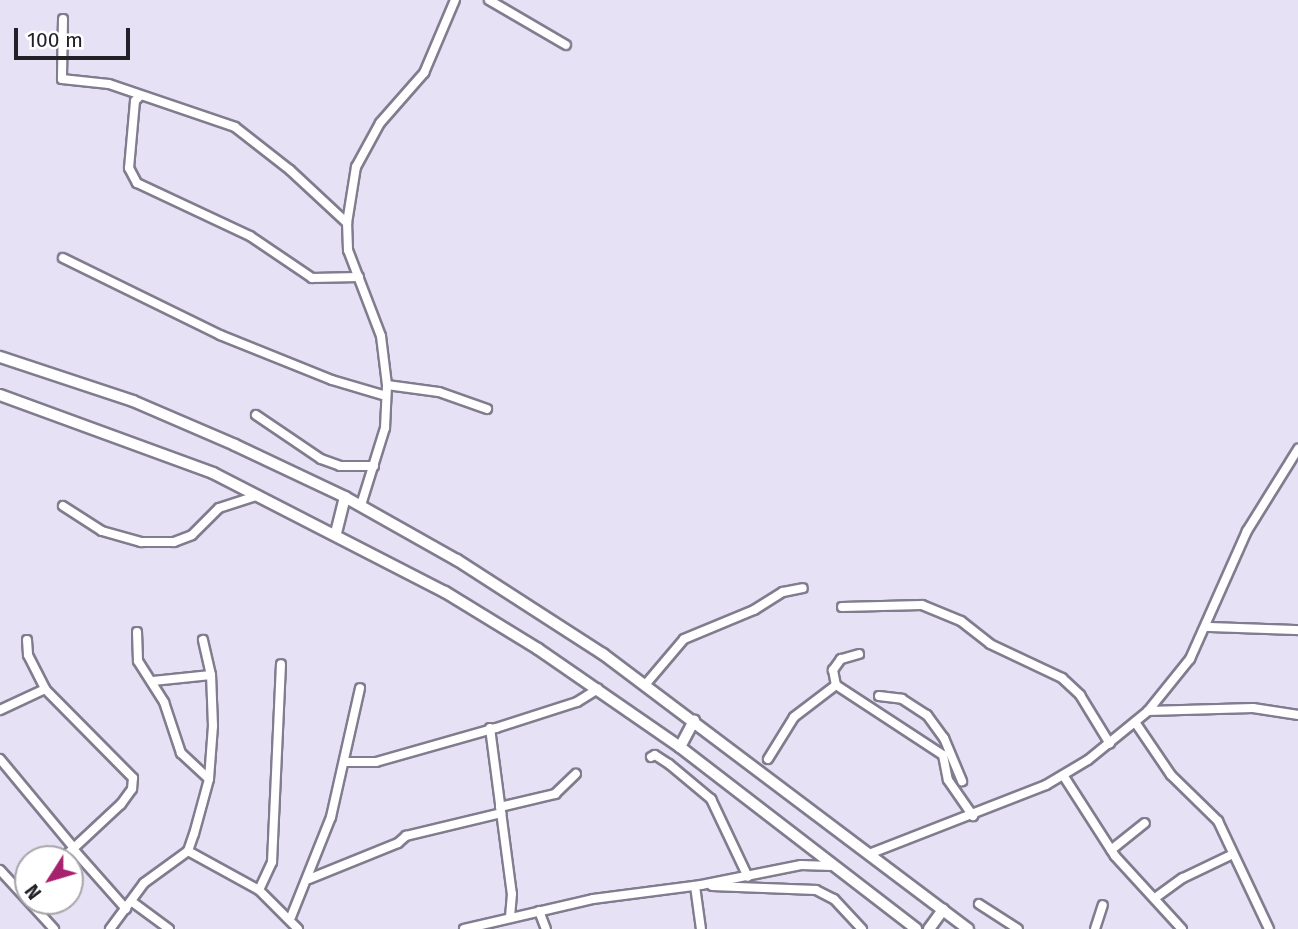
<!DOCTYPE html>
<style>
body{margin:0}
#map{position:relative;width:1298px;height:929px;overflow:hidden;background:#e6e1f4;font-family:"Fira Sans",sans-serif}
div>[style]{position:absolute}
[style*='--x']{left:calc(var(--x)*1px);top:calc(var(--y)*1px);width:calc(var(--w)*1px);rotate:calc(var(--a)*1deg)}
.roads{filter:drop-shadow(2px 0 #817c8e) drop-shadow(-2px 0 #817c8e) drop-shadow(0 2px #817c8e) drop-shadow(0 -2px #817c8e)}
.minor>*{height:8px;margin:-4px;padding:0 4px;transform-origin:4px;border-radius:4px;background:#fff}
.highway>*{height:10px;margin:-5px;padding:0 5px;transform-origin:5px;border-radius:5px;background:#fff}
span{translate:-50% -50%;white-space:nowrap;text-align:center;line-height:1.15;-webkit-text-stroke:5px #fff;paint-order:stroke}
.north{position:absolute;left:14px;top:845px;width:70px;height:70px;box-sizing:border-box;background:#fff;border:2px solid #a7a6a9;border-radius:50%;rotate:233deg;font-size:19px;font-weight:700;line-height:28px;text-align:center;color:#232128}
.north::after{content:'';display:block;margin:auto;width:24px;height:32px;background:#a6226e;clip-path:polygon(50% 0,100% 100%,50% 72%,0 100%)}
.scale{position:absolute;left:14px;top:28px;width:116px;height:32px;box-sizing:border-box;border:4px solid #232128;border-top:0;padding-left:9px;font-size:21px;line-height:24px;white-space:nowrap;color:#232128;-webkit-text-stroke:5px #fff;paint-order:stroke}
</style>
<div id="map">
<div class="roads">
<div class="minor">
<div style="--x:489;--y:0;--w:89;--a:30.3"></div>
<div style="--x:63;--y:19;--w:60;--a:91"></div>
<div style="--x:62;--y:79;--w:47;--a:6.1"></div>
<div style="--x:109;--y:84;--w:133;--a:18.8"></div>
<div style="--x:235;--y:127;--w:70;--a:38"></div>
<div style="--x:290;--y:170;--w:78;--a:42.9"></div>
<div style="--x:140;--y:96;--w:7;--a:135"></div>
<div style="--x:135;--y:101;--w:67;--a:95.1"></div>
<div style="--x:129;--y:168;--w:17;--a:62"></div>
<div style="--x:137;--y:183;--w:125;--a:25.1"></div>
<div style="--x:250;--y:236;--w:75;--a:34.1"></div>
<div style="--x:312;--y:278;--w:47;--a:-1.2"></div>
<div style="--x:63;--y:258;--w:175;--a:26.1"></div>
<div style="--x:220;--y:335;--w:121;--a:21.9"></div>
<div style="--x:332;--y:380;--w:56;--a:16.5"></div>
<div style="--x:387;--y:385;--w:52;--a:7.7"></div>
<div style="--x:439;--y:392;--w:51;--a:19.5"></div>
<div style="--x:256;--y:415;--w:78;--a:34.1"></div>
<div style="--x:321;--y:459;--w:20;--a:20"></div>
<div style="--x:340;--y:466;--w:34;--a:0"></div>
<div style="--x:361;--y:505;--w:81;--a:-72.7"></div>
<div style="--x:385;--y:428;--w:43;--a:-87.3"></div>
<div style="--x:387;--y:385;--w:49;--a:-97"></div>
<div style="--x:381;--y:336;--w:92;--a:-111"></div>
<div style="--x:348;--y:250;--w:27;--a:-92"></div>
<div style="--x:347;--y:223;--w:57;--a:-80.9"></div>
<div style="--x:356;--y:167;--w:50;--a:-61.4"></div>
<div style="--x:380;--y:123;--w:67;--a:-48.7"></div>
<div style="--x:424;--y:73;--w:79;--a:-67"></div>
<div style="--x:63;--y:506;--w:46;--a:32.7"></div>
<div style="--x:102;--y:531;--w:41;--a:15.8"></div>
<div style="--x:141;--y:542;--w:33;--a:0"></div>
<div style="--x:174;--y:542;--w:19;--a:-21"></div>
<div style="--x:192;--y:535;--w:38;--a:-45"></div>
<div style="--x:219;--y:508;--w:39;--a:-18"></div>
<div style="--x:842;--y:607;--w:80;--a:-1.4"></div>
<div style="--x:922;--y:605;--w:42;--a:22.3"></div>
<div style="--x:961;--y:621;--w:37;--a:38"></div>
<div style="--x:990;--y:644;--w:80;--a:25.3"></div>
<div style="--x:1062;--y:678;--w:25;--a:43"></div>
<div style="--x:1080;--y:695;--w:57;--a:58.5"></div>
<div style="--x:1207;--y:627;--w:91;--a:1.9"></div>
<div style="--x:137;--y:632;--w:29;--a:88"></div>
<div style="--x:138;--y:661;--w:49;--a:57.6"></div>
<div style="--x:164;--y:702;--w:54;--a:71.6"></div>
<div style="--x:181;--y:753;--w:38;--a:43"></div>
<div style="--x:27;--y:640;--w:15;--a:86"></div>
<div style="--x:28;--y:655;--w:38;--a:63"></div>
<div style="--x:45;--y:689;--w:125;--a:45.3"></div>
<div style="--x:133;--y:778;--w:11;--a:95"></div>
<div style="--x:132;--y:789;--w:19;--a:126"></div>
<div style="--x:121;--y:804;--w:81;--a:137"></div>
<div style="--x:859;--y:654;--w:19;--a:164"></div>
<div style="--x:841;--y:659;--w:14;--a:126"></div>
<div style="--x:833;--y:670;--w:15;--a:79"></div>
<div style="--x:836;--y:685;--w:128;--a:33.2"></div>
<div style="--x:943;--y:755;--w:25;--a:79"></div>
<div style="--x:948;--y:780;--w:44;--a:55.2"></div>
<div style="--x:153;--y:681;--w:58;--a:-5.9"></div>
<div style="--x:645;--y:685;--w:60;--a:-49.7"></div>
<div style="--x:684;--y:639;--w:76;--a:-22.5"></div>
<div style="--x:754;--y:610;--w:34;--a:-32"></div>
<div style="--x:783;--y:592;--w:20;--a:-11"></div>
<div style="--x:879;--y:696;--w:23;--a:7"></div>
<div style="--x:902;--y:699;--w:30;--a:33"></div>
<div style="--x:927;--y:715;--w:29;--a:54"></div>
<div style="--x:944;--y:738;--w:47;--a:67.3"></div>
<div style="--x:0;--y:710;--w:50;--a:-25"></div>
<div style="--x:1148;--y:711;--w:105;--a:-1.6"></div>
<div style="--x:1253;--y:708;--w:46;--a:8.8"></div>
<div style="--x:1135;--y:722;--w:64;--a:55.8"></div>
<div style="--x:1171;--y:775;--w:66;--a:44.4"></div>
<div style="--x:1218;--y:821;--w:119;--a:64.7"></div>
<div style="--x:490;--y:728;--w:167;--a:82.5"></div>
<div style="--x:512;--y:894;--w:23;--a:95"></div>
<div style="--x:651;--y:757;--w:4;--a:-27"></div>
<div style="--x:655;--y:755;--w:17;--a:33"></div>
<div style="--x:669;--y:764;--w:55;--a:39.8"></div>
<div style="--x:711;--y:799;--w:86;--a:64.6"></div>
<div style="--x:0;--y:759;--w:116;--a:50.3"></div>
<div style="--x:768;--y:759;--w:49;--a:-58.2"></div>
<div style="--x:794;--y:717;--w:53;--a:-37.3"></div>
<div style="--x:346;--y:762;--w:30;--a:0"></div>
<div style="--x:376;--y:762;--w:125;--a:-15.8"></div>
<div style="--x:496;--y:728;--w:85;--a:-17.8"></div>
<div style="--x:577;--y:702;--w:25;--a:-32"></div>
<div style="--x:1063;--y:775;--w:96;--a:57.3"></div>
<div style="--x:1115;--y:856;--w:99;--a:47.5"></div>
<div style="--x:500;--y:807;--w:57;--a:-13.3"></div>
<div style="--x:555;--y:794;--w:29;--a:-44"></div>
<div style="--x:73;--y:849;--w:80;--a:48.5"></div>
<div style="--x:1111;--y:850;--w:43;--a:-38.5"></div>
<div style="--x:188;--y:851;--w:81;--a:28.8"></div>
<div style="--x:259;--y:890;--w:55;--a:45"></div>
<div style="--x:869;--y:854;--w:190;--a:-21.3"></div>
<div style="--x:1046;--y:785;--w:49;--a:-30.8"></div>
<div style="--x:1088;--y:760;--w:77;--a:-39.2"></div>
<div style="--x:1148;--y:711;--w:67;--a:-51.1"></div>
<div style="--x:1190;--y:659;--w:140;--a:-66"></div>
<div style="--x:1247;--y:531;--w:97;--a:-58.1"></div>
<div style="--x:0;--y:870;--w:80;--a:47.5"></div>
<div style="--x:309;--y:879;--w:96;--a:-22"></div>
<div style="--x:398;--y:843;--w:11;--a:-41"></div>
<div style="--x:406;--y:836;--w:98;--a:-13.6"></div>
<div style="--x:695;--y:886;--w:43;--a:82.1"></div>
<div style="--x:712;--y:886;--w:104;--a:2.2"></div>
<div style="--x:816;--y:890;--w:20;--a:27"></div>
<div style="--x:834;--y:899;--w:41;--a:47"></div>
<div style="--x:259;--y:890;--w:31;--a:-65"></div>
<div style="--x:272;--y:862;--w:198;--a:-87.4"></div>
<div style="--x:1155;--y:898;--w:34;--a:-36"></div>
<div style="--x:1183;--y:878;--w:55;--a:-25.6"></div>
<div style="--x:131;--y:901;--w:47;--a:36.4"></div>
<div style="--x:979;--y:904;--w:46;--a:32.7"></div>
<div style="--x:539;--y:911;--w:19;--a:69"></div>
<div style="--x:291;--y:917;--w:108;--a:-68.2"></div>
<div style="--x:331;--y:817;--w:132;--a:-77.3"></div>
<div style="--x:110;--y:929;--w:57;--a:-53.5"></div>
<div style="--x:144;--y:883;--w:54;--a:-36"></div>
<div style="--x:188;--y:851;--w:18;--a:-71"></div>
<div style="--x:194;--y:834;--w:57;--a:-74.7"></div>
<div style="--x:209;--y:779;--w:53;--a:-85.7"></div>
<div style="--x:213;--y:726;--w:51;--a:-92.2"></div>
<div style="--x:211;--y:675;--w:36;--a:-103"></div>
<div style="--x:464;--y:929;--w:132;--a:-13.1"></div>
<div style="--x:593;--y:899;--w:109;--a:-7.4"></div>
<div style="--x:701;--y:885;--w:102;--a:-11.3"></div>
<div style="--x:801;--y:865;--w:31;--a:2"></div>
<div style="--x:1095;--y:929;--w:25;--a:-72"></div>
</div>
<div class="highway">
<div style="--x:0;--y:357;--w:140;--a:18.3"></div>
<div style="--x:133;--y:401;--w:111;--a:23.3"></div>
<div style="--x:235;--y:445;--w:122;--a:25.3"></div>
<div style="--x:345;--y:497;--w:129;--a:29.4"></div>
<div style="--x:457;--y:560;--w:174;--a:32.8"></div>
<div style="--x:603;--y:654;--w:457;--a:37"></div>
<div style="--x:0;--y:395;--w:227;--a:20.1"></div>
<div style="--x:213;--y:473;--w:261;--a:27.2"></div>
<div style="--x:445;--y:592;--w:109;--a:31.5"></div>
<div style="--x:538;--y:649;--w:173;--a:34.6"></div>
<div style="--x:680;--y:747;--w:298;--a:37.6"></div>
<div style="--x:336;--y:533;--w:37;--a:-76"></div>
<div style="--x:680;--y:747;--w:30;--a:-62"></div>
<div style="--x:929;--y:929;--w:24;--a:-54"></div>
</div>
</div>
<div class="north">N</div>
<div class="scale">100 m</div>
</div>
